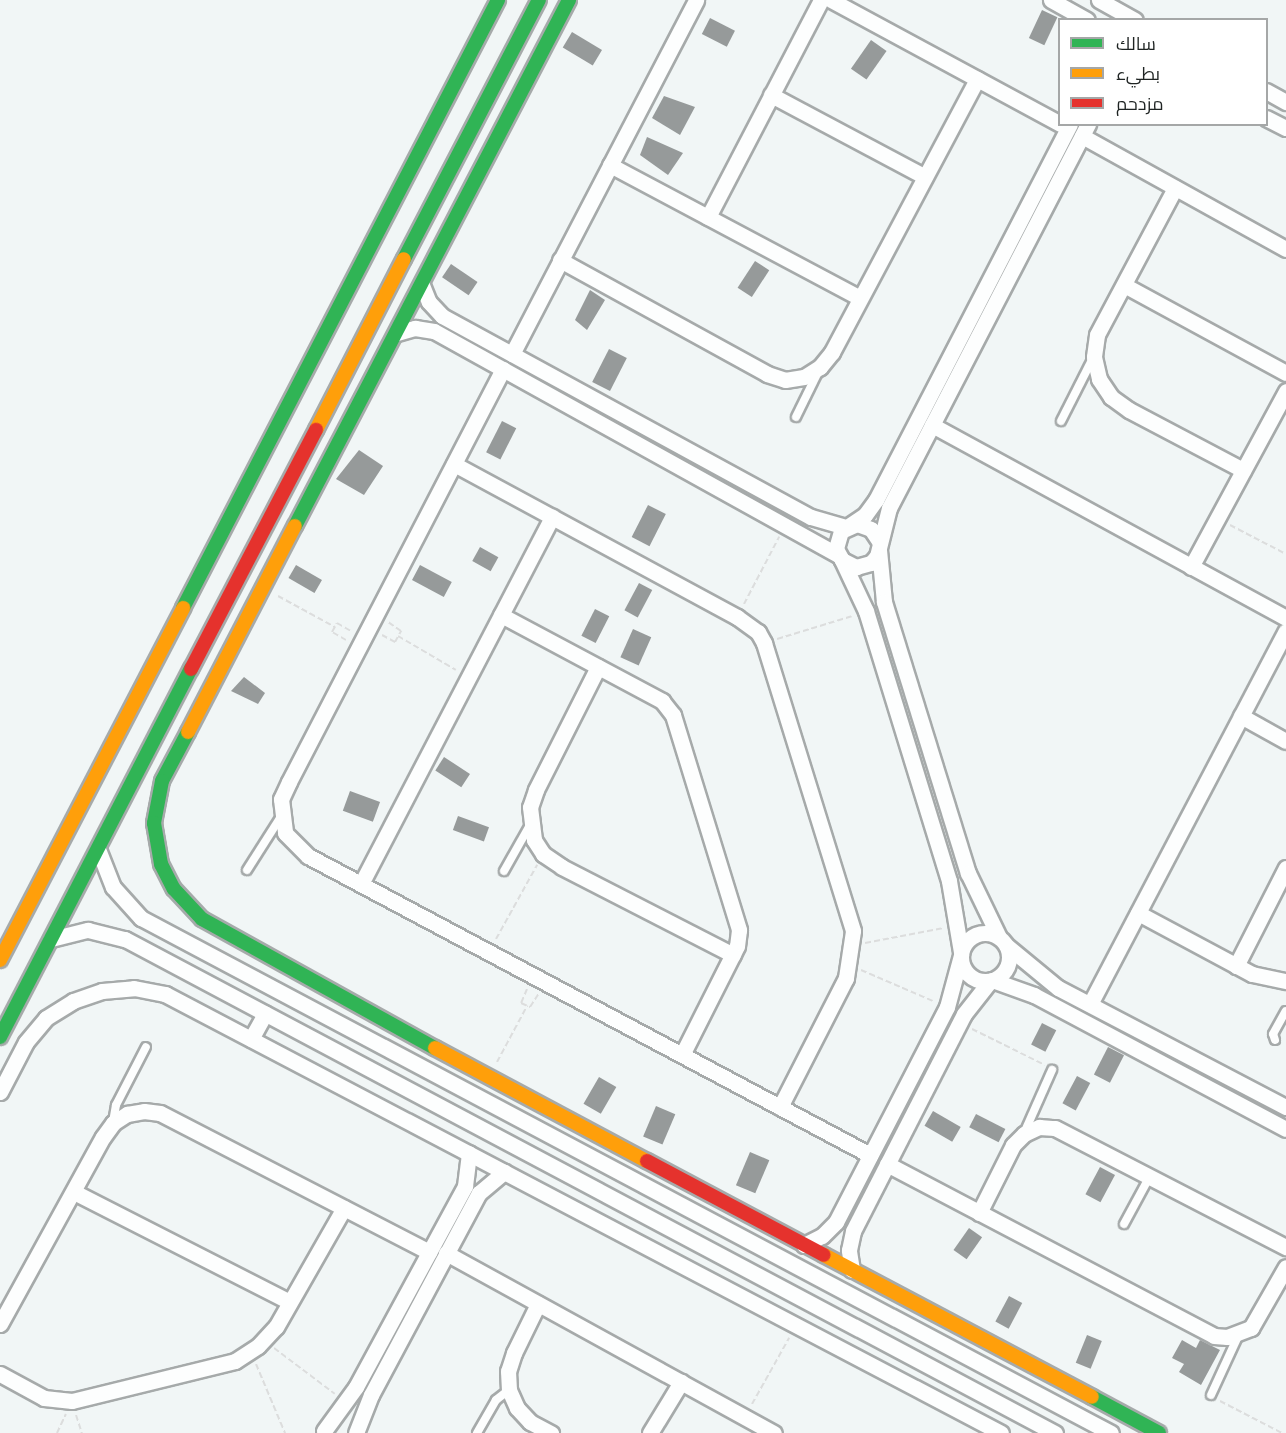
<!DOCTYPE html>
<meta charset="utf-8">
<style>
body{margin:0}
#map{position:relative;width:1286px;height:1433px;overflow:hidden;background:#f1f6f6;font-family:"Nunito Sans",Cairo,sans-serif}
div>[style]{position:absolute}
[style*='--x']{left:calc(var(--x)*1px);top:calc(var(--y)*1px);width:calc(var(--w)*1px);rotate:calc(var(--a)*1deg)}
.building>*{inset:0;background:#969a9a;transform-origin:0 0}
.path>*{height:2px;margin-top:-1px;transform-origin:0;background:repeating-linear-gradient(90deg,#dcdddd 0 6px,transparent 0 9px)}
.roads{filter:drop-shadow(2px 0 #a6aaaa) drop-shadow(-2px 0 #a6aaaa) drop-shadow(0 2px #a6aaaa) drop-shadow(0 -2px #a6aaaa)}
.lane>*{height:8px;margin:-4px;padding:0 4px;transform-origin:4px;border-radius:4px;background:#fdfefe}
.street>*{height:15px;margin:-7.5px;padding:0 7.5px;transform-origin:7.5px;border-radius:7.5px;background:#fdfefe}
.street>.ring{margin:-7.5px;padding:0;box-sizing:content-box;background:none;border:15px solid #fdfefe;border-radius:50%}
.fast>*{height:14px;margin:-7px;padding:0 7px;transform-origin:7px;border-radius:7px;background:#30b455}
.slow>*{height:14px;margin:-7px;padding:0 7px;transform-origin:7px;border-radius:7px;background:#ff9f0a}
.jam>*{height:14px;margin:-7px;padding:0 7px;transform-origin:7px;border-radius:7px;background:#e5322d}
span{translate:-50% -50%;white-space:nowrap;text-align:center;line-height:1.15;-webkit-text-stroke:6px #fff;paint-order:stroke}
.legend{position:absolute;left:1058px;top:18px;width:210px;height:108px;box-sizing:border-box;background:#fff;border:2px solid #a5a7a7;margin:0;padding:8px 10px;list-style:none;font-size:18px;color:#1f2423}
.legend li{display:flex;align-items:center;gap:12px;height:30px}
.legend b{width:30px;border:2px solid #a5a7a7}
</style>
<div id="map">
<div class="building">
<div style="left:1042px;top:10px;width:17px;height:31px;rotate:25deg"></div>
<div style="left:710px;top:18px;width:28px;height:18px;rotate:27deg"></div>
<div style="left:572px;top:32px;width:35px;height:18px;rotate:31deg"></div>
<div style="left:871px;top:40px;width:19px;height:35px;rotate:35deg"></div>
<div style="clip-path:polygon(664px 96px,695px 107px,680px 135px,652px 118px)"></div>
<div style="clip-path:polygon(647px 137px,683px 153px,668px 175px,640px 155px)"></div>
<div style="left:755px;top:261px;width:17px;height:32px;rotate:33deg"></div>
<div style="left:451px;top:264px;width:32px;height:16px;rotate:34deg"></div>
<div style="clip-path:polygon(590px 290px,605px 300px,587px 330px,575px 320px)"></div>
<div style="left:609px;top:349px;width:20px;height:37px;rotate:27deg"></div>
<div style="left:502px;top:421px;width:16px;height:35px;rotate:27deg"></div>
<div style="clip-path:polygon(359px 450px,383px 466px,364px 495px,336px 479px)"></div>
<div style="left:648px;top:505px;width:20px;height:36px;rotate:27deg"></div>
<div style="left:480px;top:547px;width:21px;height:16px;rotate:29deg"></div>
<div style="left:296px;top:565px;width:30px;height:15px;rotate:30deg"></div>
<div style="left:420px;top:565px;width:36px;height:17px;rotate:28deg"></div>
<div style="left:639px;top:583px;width:15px;height:31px;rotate:28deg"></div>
<div style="left:595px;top:609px;width:16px;height:30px;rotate:27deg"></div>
<div style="left:633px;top:629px;width:20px;height:31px;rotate:24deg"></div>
<div style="clip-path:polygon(244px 677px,265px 693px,258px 704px,231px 691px)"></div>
<div style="left:444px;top:757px;width:31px;height:16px;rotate:33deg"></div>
<div style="left:350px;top:791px;width:32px;height:21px;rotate:20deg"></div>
<div style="left:458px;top:816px;width:33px;height:15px;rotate:20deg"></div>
<div style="left:1042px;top:1023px;width:16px;height:24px;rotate:27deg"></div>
<div style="left:1108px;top:1047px;width:18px;height:31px;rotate:27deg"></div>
<div style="left:1077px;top:1076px;width:15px;height:31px;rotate:28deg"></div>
<div style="left:599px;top:1077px;width:20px;height:31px;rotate:30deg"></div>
<div style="left:656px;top:1106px;width:21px;height:33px;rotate:23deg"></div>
<div style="left:933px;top:1111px;width:32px;height:17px;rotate:30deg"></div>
<div style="left:976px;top:1114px;width:33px;height:15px;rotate:27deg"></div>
<div style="left:750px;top:1152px;width:21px;height:36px;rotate:23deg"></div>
<div style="left:1100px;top:1167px;width:17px;height:31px;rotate:28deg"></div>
<div style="left:969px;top:1228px;width:16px;height:27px;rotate:35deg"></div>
<div style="left:1009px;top:1296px;width:15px;height:29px;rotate:28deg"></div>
<div style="left:1087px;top:1335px;width:16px;height:30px;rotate:22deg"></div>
<div style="clip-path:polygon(1182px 1340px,1196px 1348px,1200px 1340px,1220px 1350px,1201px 1385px,1179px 1372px,1184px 1364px,1172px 1358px)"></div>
</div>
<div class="path">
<div style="--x:1230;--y:525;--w:63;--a:27.4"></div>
<div style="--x:278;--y:596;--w:65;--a:28.5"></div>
<div style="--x:744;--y:604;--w:76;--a:-62.4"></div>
<div style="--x:382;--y:635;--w:15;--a:28"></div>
<div style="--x:395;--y:642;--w:13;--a:-61"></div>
<div style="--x:401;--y:631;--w:16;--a:-145"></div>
<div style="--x:398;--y:636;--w:67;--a:30.4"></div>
<div style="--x:777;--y:639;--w:78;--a:-17"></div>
<div style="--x:346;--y:640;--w:16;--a:-150"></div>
<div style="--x:332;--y:632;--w:10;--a:-61"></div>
<div style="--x:337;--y:623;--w:16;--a:30"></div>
<div style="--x:496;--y:939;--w:85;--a:-61"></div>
<div style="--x:865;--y:943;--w:80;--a:-10.8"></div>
<div style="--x:861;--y:970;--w:78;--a:23.3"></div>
<div style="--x:527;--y:989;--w:15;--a:113"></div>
<div style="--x:521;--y:1003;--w:10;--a:24"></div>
<div style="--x:530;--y:1007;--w:17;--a:-57"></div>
<div style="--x:972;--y:1029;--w:81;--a:26.3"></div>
<div style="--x:497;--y:1062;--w:64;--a:-61.8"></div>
<div style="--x:274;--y:1348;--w:76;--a:37"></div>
<div style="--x:256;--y:1364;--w:75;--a:67.2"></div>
<div style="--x:1220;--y:1401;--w:70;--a:27.3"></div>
<div style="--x:752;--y:1404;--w:76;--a:-60.7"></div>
<div style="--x:76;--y:1415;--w:19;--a:72"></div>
<div style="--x:57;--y:1433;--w:21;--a:-65"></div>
</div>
<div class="roads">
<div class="lane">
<div style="--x:796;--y:417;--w:50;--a:-63.9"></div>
<div style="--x:1061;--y:421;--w:71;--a:-63.1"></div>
<div style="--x:247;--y:870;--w:62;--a:-57.6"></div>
<div style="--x:504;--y:871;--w:53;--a:-60.5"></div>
<div style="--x:1275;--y:1040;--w:6;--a:-108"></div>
<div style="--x:1273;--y:1034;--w:26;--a:-61"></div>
<div style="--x:113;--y:1122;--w:17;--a:-80"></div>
<div style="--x:116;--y:1105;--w:65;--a:-62.7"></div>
<div style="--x:1025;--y:1131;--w:67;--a:-66.1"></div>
<div style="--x:1124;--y:1224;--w:55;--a:-61.6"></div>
<div style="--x:1211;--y:1395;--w:67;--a:-65.3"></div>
<div style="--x:477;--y:1433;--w:38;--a:-60"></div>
<div style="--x:496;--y:1400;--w:16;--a:-38"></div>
</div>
<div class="street">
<div style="--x:831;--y:0;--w:260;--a:28.4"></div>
<div style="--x:1051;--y:0;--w:41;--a:29.1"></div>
<div style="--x:1099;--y:0;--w:41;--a:29.1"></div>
<div style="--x:1266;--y:91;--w:23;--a:29"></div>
<div style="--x:771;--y:95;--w:174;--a:28"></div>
<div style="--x:1266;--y:118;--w:22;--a:27"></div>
<div style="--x:1082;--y:136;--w:233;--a:29"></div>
<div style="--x:610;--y:165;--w:283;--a:28"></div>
<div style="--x:1175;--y:188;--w:166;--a:118"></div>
<div style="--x:1097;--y:335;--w:22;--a:98"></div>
<div style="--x:1094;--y:357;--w:23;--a:77"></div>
<div style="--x:1099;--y:379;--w:22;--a:56"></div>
<div style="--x:1111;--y:397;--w:22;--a:36"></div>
<div style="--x:1129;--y:410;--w:129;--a:27.8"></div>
<div style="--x:708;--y:217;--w:245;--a:-62.5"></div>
<div style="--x:560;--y:260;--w:236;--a:28.8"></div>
<div style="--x:767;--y:374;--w:19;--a:18"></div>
<div style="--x:785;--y:380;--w:19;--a:-9"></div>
<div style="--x:804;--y:377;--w:19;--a:-32"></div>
<div style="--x:820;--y:367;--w:19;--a:-51"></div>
<div style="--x:832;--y:352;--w:309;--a:-62"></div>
<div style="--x:422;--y:285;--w:18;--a:68"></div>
<div style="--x:429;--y:302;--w:19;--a:47"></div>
<div style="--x:442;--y:316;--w:420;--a:28.6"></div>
<div style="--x:811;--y:517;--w:36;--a:16"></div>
<div style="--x:1124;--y:285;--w:184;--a:28.5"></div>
<div style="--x:397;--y:333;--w:19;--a:-16"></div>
<div style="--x:415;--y:328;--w:19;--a:9"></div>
<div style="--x:434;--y:331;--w:462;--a:29"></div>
<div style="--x:512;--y:354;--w:399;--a:-62.5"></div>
<div style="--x:503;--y:369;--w:465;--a:117.4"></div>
<div style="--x:289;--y:782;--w:19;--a:115"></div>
<div style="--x:281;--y:799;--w:34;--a:83"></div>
<div style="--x:285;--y:833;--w:33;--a:45"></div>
<div style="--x:308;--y:856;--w:637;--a:28.01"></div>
<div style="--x:932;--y:425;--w:403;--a:28.6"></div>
<div style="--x:454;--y:464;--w:322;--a:28.4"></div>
<div style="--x:737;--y:617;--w:26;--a:36"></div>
<div style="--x:758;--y:632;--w:13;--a:61"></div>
<div style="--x:764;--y:643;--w:301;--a:72.8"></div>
<div style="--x:853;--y:931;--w:48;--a:98.5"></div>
<div style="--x:846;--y:978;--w:145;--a:117.1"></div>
<div style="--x:850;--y:525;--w:18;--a:-34"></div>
<div style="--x:865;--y:515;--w:19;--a:-54"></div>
<div style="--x:876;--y:500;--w:423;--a:-62.7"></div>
<div style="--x:879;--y:541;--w:14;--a:-124"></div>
<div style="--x:871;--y:529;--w:15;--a:-160"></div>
<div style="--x:857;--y:524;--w:17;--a:156"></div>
<div style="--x:841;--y:531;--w:19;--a:106"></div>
<div style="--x:836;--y:549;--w:13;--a:61"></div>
<div style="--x:842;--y:560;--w:16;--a:27"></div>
<div style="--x:856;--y:567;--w:16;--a:-15"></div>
<div style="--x:871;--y:563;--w:9;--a:-49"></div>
<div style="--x:877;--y:556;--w:49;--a:-76"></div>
<div style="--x:889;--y:508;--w:433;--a:-62.6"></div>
<div style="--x:879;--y:550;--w:52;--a:84.5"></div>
<div style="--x:884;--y:602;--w:284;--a:72.8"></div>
<div style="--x:968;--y:873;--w:71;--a:64.2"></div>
<div style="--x:842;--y:560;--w:56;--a:64.8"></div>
<div style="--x:866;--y:611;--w:282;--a:72.9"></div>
<div style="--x:949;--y:881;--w:72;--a:80.4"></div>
<div style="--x:1191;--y:567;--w:200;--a:-61.6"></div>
<div style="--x:501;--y:615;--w:183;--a:28.1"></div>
<div style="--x:662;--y:701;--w:18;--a:52"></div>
<div style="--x:673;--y:715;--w:225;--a:72.9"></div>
<div style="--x:739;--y:930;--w:16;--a:97"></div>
<div style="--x:737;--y:946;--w:122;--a:116.8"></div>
<div style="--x:598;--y:667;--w:138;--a:116.8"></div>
<div style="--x:536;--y:790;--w:18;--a:109"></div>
<div style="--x:530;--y:807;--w:33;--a:83"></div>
<div style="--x:534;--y:840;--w:17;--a:57"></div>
<div style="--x:543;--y:854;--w:23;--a:34"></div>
<div style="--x:562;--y:867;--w:192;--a:27.2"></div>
<div style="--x:1241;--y:716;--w:51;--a:29.1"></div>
<div style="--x:98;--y:849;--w:41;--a:68.5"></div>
<div style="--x:113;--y:887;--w:42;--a:47.9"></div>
<div style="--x:141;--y:918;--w:1098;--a:27.97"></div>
<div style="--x:361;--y:884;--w:414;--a:-62.5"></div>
<div style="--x:1138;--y:913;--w:129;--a:28.2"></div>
<div style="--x:1252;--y:974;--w:35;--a:12"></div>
<div class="ring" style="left:961px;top:933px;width:33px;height:33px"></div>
<div style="--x:51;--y:939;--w:38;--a:-14"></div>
<div style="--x:88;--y:930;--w:38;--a:14"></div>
<div style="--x:125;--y:939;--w:1053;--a:27.98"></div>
<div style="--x:1007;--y:946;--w:66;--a:39.5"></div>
<div style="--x:1058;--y:988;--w:257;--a:27.6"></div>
<div style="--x:1236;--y:966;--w:110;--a:-63"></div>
<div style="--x:992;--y:980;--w:45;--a:19.7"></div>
<div style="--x:1034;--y:995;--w:285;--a:28"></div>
<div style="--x:1090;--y:1004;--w:421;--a:-62.3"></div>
<div style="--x:251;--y:1039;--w:29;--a:-61"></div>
<div style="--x:0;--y:1092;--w:56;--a:-62.5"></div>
<div style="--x:26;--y:1042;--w:31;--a:-50"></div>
<div style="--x:46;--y:1018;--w:32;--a:-32"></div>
<div style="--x:73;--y:1001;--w:31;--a:-19"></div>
<div style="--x:102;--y:991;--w:32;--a:-5"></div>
<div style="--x:134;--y:988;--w:32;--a:11"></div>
<div style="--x:165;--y:994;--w:944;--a:27.7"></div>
<div style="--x:887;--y:1164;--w:369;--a:27.7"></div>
<div style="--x:1214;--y:1336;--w:13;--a:4"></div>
<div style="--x:1227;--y:1337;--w:26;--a:-21"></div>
<div style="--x:1251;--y:1328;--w:70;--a:-60.2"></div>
<div style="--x:74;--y:1192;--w:242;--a:27"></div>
<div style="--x:979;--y:1213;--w:76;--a:-63.4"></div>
<div style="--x:1013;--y:1145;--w:16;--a:-45"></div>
<div style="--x:1024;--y:1134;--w:17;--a:-25"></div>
<div style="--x:1039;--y:1127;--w:16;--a:4"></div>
<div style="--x:1055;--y:1128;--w:260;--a:27.3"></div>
<div style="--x:804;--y:1245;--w:20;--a:-27"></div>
<div style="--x:822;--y:1236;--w:20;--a:-45"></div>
<div style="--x:836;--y:1222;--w:242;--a:-62.7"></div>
<div style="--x:947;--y:1007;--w:54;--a:-74.9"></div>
<div style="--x:446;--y:1253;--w:374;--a:28.8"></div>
<div style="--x:852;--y:1270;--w:20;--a:-99"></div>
<div style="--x:849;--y:1250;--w:19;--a:-78"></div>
<div style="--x:853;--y:1231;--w:244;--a:-62.9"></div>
<div style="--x:964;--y:1014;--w:42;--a:-51.8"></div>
<div style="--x:538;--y:1304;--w:55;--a:116.1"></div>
<div style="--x:514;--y:1353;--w:19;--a:108"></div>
<div style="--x:508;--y:1371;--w:19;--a:87"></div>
<div style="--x:509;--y:1390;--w:20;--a:66"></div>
<div style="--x:517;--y:1408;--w:19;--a:47"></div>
<div style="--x:530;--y:1422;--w:24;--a:28"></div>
<div style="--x:0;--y:1324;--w:213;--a:-61.2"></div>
<div style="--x:103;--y:1137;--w:17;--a:-54"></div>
<div style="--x:113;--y:1123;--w:17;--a:-33"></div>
<div style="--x:127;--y:1114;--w:17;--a:-10"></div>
<div style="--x:144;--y:1111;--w:16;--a:7"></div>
<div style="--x:160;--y:1113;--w:303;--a:27.3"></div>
<div style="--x:0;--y:1374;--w:50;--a:28.6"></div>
<div style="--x:44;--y:1398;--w:28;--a:6"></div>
<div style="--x:72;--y:1401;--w:168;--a:-13.8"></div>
<div style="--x:235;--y:1361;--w:27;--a:-33"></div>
<div style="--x:258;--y:1346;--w:26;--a:-47"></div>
<div style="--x:276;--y:1327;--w:137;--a:-60.3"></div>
<div style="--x:324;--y:1431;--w:54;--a:-54"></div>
<div style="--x:356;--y:1387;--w:229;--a:-61.5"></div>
<div style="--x:465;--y:1186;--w:33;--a:-83"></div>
<div style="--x:356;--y:1433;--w:41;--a:-68.5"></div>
<div style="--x:371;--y:1395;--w:229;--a:-61.9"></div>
<div style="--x:479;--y:1193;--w:33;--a:-40"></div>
<div style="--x:650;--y:1433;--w:60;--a:-58.7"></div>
</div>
<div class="fast">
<div style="--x:404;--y:259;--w:292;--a:-62.5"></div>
<div style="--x:295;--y:526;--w:593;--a:-62.48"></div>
<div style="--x:183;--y:608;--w:685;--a:-62.61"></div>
<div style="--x:188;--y:732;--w:55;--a:118"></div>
<div style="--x:162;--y:781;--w:43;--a:100.8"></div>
<div style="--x:154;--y:823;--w:42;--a:80.3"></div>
<div style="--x:161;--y:864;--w:28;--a:63"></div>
<div style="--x:174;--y:889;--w:41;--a:47"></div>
<div style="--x:202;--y:919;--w:266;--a:29"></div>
<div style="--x:0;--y:1037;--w:415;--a:-62.6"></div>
<div style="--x:1092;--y:1397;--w:76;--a:28.2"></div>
</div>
<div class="slow">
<div style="--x:316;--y:430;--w:192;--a:-62.8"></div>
<div style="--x:188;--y:732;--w:232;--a:-62.6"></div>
<div style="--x:0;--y:960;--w:397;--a:-62.5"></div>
<div style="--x:435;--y:1048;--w:240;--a:28.1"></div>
<div style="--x:824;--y:1255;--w:303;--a:27.9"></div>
</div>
<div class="jam">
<div style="--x:191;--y:669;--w:270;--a:-62.4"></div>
<div style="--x:647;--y:1161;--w:200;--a:28"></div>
</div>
</div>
<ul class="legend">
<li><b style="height:8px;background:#30b455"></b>سالك</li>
<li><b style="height:8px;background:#ff9f0a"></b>بطيء</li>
<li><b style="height:8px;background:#e5322d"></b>مزدحم</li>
</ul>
</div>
